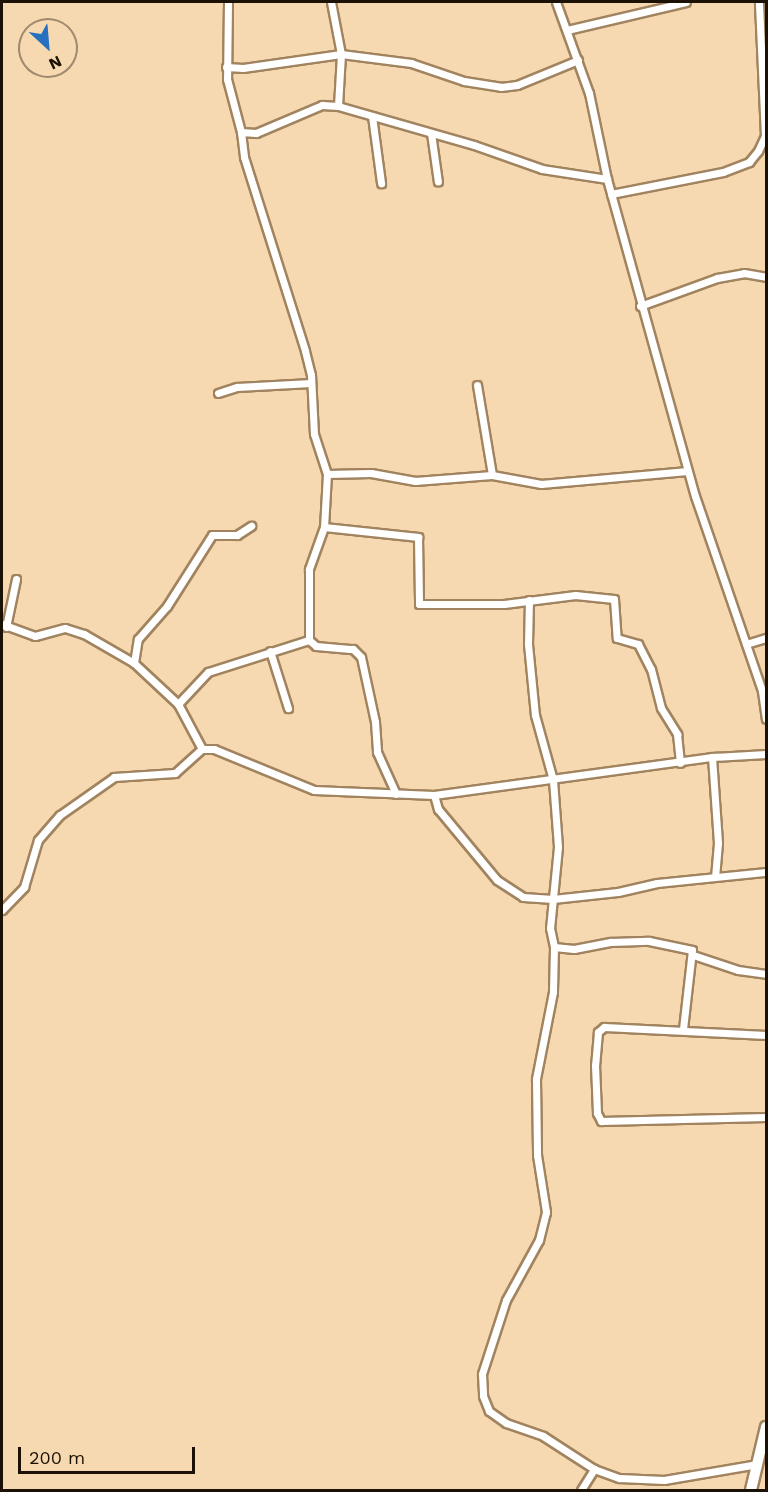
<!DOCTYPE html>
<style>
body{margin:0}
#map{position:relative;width:768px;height:1492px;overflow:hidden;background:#f7d9b1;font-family:"Work Sans",sans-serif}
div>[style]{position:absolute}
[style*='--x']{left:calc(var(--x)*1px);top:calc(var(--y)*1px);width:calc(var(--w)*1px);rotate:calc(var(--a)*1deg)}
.roads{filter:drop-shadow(2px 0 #a1845f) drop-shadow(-2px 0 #a1845f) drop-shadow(0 2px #a1845f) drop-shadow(0 -2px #a1845f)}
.street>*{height:7px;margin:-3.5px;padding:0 3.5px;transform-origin:3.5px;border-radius:3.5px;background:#fff}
.primary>*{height:10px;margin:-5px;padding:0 5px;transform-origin:5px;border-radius:5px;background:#fff}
span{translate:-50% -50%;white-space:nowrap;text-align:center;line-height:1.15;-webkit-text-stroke:6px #f7d9b1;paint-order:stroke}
.frame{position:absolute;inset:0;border:3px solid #1b1104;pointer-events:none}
.north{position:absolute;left:18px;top:18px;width:60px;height:60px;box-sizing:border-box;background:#f7d9b1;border:2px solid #9f896c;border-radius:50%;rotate:154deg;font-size:16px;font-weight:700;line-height:24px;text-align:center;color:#1b1104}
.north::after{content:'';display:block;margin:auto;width:21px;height:27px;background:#2770c0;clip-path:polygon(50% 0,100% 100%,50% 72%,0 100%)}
.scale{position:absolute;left:18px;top:1447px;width:177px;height:27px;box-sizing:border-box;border:3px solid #1b1104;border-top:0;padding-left:8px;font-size:18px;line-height:21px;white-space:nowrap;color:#1b1104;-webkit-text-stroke:4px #f7d9b1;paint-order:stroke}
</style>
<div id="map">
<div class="roads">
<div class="street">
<div style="--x:228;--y:2;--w:77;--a:90.7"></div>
<div style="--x:227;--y:79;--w:55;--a:75.2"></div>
<div style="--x:241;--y:132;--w:15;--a:4"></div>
<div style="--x:256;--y:133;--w:72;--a:-23"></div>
<div style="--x:322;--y:105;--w:16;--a:4"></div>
<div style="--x:338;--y:106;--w:141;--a:16"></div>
<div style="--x:474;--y:145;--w:72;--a:19.4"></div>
<div style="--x:542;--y:169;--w:66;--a:8.7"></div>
<div style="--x:331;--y:2;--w:53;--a:79.1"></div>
<div style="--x:341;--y:54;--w:52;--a:93.3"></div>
<div style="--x:556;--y:2;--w:97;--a:70.1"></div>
<div style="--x:589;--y:93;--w:88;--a:78.2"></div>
<div style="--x:607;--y:179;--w:329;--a:74.5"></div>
<div style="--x:695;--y:496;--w:206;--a:71"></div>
<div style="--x:762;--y:691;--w:28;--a:82"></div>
<div style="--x:567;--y:30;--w:122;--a:-13.2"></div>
<div style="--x:226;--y:67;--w:17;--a:3"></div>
<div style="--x:243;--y:68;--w:99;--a:-8.1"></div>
<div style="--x:341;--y:54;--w:71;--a:7.3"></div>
<div style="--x:411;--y:63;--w:56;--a:18.8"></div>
<div style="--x:464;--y:81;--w:37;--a:9"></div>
<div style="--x:501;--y:87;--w:16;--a:-7"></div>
<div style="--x:517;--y:85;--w:66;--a:-22.3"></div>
<div style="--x:372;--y:116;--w:68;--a:82.3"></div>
<div style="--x:241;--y:132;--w:25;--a:83"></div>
<div style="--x:244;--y:157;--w:203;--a:72.5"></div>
<div style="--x:305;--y:351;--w:25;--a:76"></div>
<div style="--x:311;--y:375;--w:59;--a:87.1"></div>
<div style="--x:314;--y:434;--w:42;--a:72"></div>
<div style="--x:327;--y:474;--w:53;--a:93.2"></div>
<div style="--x:324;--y:527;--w:45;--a:109.7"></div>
<div style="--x:309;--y:569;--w:71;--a:90"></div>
<div style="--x:309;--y:640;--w:9;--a:41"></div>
<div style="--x:316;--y:646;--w:37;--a:5"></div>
<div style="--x:353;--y:649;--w:11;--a:45"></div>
<div style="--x:361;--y:657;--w:66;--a:77.8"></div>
<div style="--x:375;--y:722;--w:30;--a:86"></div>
<div style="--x:377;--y:752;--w:46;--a:65.7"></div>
<div style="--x:431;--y:133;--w:49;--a:81.9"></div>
<div style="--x:611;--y:194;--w:114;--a:-11.1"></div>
<div style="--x:723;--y:172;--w:28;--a:-21"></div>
<div style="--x:749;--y:162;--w:14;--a:-51"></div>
<div style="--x:758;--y:151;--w:17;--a:-65"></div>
<div style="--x:765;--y:136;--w:134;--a:-92.6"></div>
<div style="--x:640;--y:306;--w:82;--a:-20"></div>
<div style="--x:717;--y:278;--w:27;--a:-10"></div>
<div style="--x:744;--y:273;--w:22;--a:10"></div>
<div style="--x:477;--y:385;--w:91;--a:80.5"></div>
<div style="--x:218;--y:393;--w:20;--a:-18"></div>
<div style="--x:237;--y:387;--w:74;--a:-3.1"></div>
<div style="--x:327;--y:474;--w:44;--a:-1.3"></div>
<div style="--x:371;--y:473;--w:45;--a:10.3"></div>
<div style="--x:415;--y:481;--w:77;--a:-4.5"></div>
<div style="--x:492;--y:475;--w:50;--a:10.4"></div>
<div style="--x:541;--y:484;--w:147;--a:-5.1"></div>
<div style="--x:324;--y:527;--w:95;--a:6.1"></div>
<div style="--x:418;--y:537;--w:67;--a:89.1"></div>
<div style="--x:419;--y:604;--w:85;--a:0"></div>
<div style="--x:504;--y:604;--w:72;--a:-7.2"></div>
<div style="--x:575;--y:595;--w:39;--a:6"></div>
<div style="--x:614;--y:599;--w:39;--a:86"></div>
<div style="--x:617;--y:638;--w:22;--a:16"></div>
<div style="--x:638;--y:644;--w:28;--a:63"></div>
<div style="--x:651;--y:669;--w:40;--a:75.6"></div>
<div style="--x:661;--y:708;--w:31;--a:58"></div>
<div style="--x:677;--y:734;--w:29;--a:84"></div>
<div style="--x:529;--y:600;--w:44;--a:91.3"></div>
<div style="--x:528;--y:644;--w:71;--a:84.4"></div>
<div style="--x:535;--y:715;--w:67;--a:74.5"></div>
<div style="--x:553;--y:780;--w:67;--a:85.7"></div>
<div style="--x:558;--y:847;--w:81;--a:95.6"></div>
<div style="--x:550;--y:928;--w:19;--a:78"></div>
<div style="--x:554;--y:947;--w:45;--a:91.3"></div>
<div style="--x:553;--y:992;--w:89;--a:101.1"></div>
<div style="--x:536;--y:1079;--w:76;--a:89.2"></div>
<div style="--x:537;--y:1155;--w:58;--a:81"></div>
<div style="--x:546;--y:1212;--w:29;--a:104"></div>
<div style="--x:539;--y:1240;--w:68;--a:118.8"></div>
<div style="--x:506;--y:1300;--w:78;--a:108"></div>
<div style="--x:482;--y:1374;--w:22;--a:87"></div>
<div style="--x:483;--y:1396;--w:16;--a:68"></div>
<div style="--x:489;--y:1411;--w:21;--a:35"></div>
<div style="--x:506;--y:1423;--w:39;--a:19"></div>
<div style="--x:543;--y:1436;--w:61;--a:32.9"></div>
<div style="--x:594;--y:1469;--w:27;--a:20"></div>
<div style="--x:619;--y:1478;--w:45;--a:2.5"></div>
<div style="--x:664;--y:1480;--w:95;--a:-9.7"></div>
<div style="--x:2;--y:624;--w:35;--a:20"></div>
<div style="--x:35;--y:636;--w:31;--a:-15"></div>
<div style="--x:65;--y:628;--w:20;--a:18"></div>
<div style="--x:84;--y:634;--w:58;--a:30.1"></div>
<div style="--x:134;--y:663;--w:60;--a:43"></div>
<div style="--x:178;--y:704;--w:51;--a:61.9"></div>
<div style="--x:6;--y:627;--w:49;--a:-78.2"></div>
<div style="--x:746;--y:644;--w:21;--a:-17"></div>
<div style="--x:270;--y:651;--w:60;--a:72.5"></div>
<div style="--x:134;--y:663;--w:24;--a:-81"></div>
<div style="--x:138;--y:639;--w:44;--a:-48.7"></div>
<div style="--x:167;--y:606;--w:84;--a:-57.6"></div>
<div style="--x:212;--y:535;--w:25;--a:0"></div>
<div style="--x:237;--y:535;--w:17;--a:-33"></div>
<div style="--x:178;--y:704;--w:44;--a:-46.8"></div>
<div style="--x:208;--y:672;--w:106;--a:-17.6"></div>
<div style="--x:712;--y:757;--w:86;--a:86"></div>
<div style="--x:718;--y:843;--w:33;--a:95"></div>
<div style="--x:434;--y:795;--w:15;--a:74"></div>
<div style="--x:438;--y:809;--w:92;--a:50.3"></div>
<div style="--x:497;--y:880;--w:31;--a:33"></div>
<div style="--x:523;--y:897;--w:30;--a:4"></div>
<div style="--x:553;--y:899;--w:65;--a:-6.1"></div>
<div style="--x:618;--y:892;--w:40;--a:-13"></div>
<div style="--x:657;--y:883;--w:110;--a:-5.8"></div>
<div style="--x:2;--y:910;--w:32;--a:-46"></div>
<div style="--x:24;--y:887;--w:49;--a:-73.4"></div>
<div style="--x:38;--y:840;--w:33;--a:-49"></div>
<div style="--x:60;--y:815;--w:66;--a:-35.1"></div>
<div style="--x:114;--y:777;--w:61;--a:-3.8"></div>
<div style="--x:175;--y:773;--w:36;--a:-42"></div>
<div style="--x:202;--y:749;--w:12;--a:0"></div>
<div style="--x:214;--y:749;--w:108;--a:22.3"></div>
<div style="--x:314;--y:790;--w:120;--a:2.4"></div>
<div style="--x:434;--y:795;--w:281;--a:-7.8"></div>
<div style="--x:712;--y:757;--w:54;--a:-3.2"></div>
<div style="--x:554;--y:947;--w:20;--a:6"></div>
<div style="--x:574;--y:949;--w:38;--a:-11"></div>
<div style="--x:611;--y:942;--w:38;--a:-2"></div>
<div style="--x:649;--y:941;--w:44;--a:11.8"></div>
<div style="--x:692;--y:950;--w:80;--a:96.5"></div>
<div style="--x:693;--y:955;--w:47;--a:18.4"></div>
<div style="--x:738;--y:970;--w:28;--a:8"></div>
<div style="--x:766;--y:1035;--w:162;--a:-177.2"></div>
<div style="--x:604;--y:1027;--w:8;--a:140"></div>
<div style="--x:598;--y:1032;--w:33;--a:95"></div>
<div style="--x:595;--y:1065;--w:48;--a:87.6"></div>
<div style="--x:597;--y:1113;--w:9;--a:63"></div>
<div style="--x:601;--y:1121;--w:165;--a:-1.4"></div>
<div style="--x:581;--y:1490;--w:25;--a:-58"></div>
</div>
<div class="primary">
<div style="--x:751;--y:1490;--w:65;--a:-76.6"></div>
</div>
</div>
<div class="frame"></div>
<div class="north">N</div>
<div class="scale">200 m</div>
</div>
